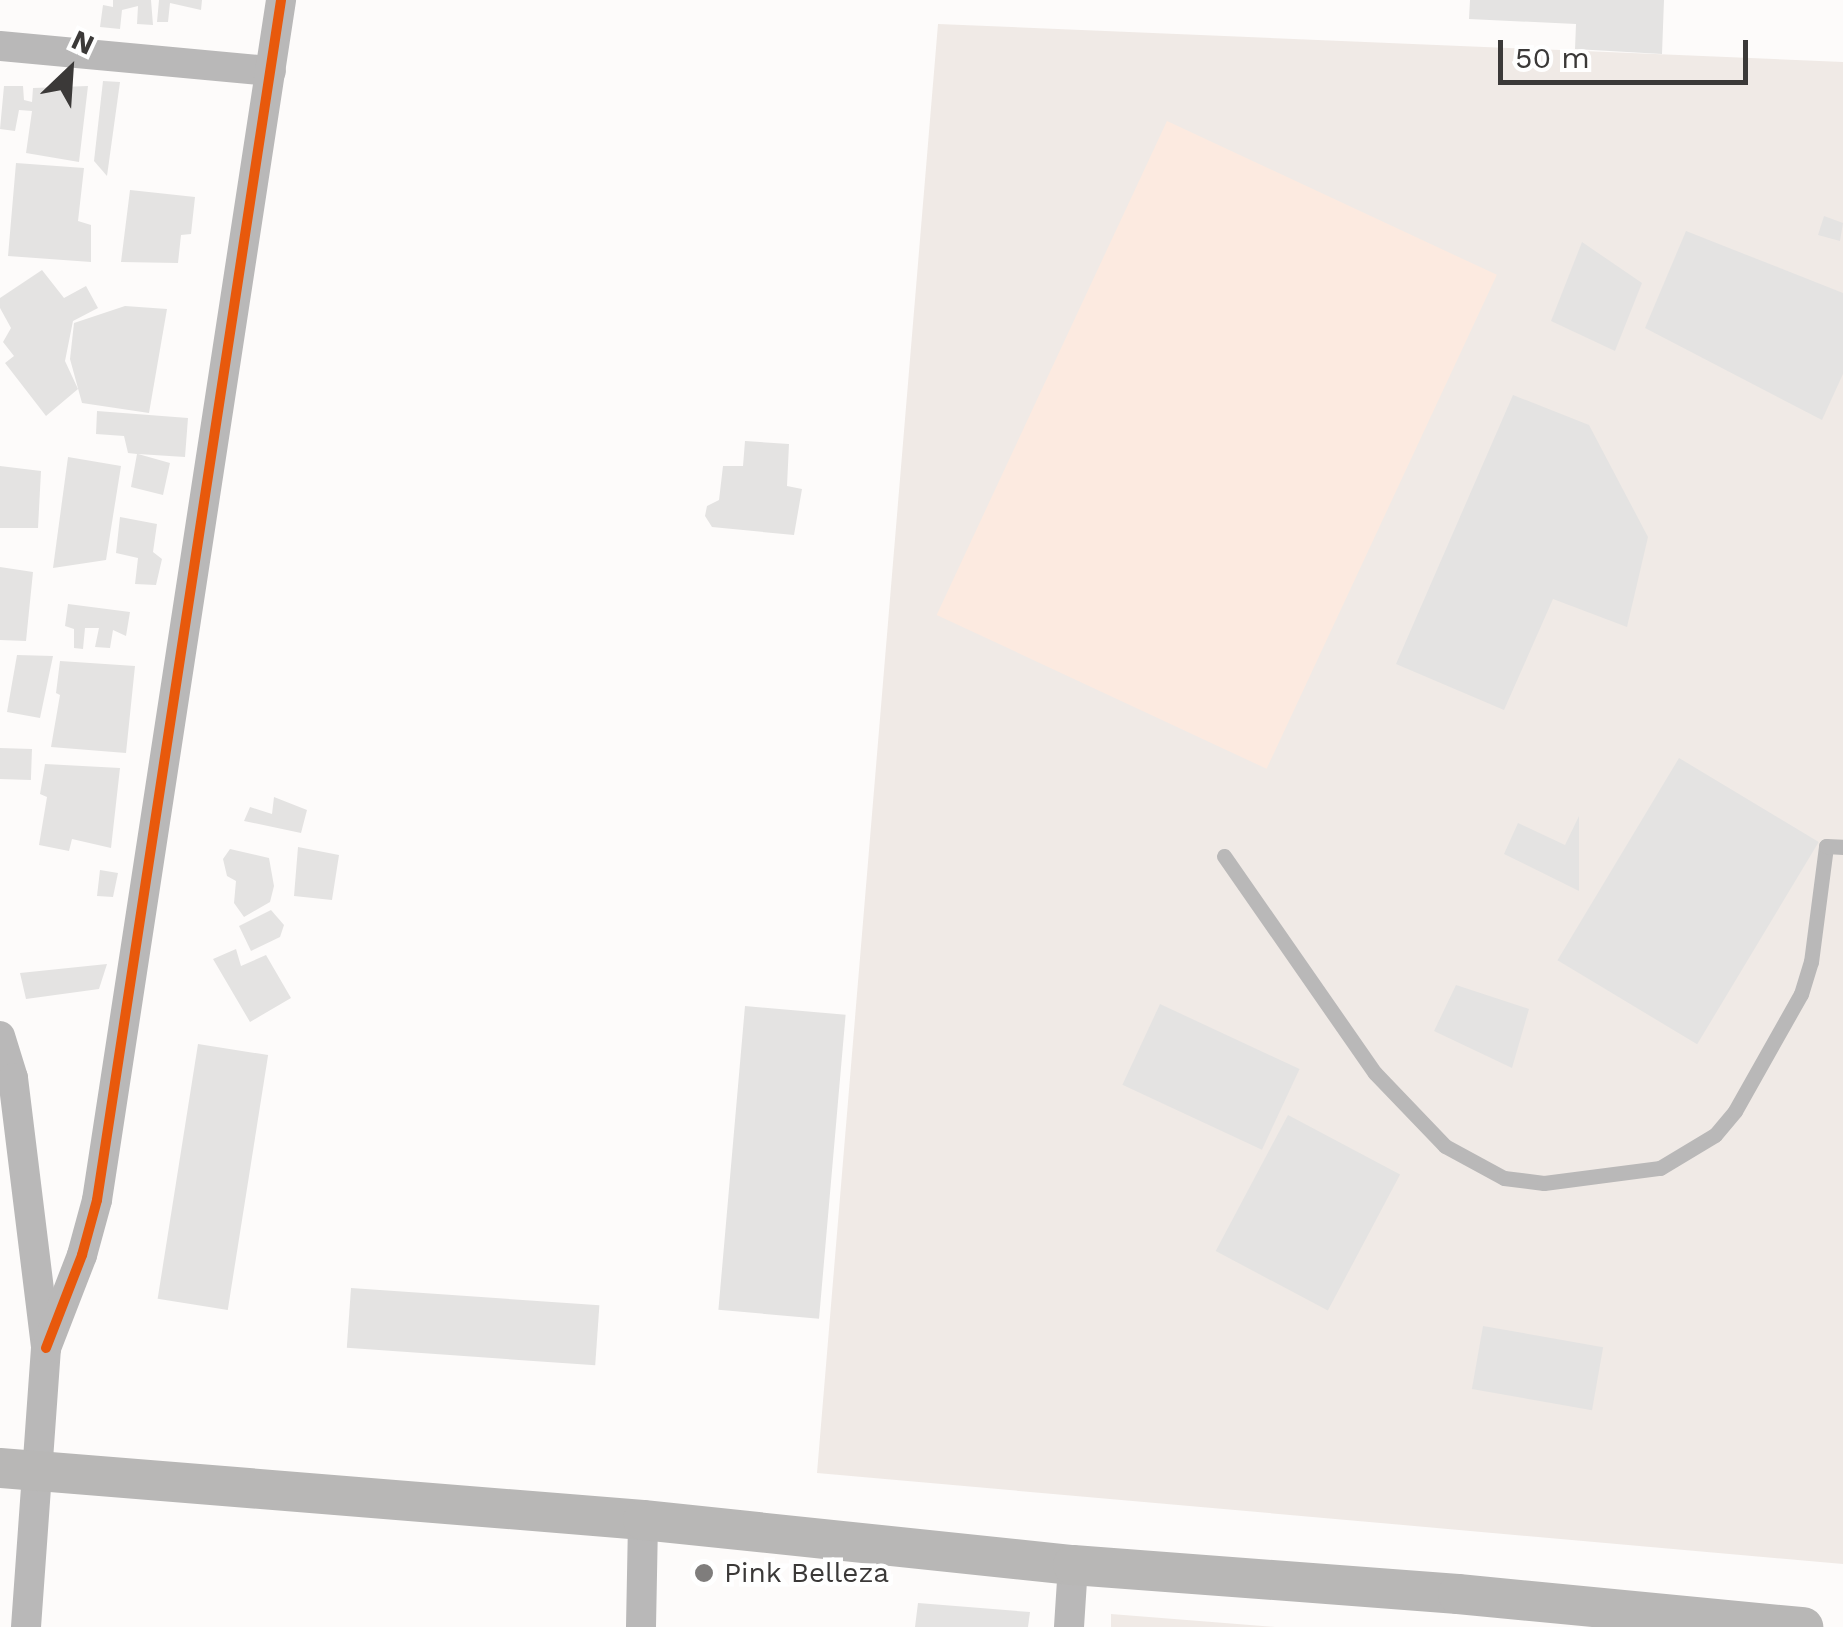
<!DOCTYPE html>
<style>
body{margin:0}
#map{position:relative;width:1843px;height:1627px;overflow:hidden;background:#fdfbfa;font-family:"Work Sans",sans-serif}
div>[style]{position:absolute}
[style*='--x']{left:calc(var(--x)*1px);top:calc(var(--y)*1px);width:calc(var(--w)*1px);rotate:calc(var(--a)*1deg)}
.built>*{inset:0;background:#f0eae6}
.green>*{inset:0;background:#fceae0;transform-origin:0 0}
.building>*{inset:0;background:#e4e3e2;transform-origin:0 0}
.lane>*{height:15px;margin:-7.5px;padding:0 7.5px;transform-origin:7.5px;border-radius:7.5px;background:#b9b8b8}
.street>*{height:30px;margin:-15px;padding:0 15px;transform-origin:15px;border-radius:15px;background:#b9b8b8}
.secondary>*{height:40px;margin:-20px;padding:0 20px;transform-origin:20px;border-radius:20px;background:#b8b7b6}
.cycleway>*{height:10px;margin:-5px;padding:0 5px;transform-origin:5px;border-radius:5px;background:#e8590c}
.dots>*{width:28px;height:28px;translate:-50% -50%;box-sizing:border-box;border:5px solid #fff;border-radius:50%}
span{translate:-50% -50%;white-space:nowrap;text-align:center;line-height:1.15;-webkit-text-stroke:9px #fff;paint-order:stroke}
.poi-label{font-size:28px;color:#3b3938}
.left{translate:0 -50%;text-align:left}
.north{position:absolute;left:20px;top:20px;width:100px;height:100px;-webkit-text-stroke:8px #fff;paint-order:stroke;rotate:25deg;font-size:28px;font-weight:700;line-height:40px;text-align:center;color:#3b3938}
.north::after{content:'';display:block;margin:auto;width:35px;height:45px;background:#3b3938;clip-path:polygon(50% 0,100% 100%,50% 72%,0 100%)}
.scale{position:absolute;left:1498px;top:40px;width:250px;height:45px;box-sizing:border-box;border:5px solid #3b3938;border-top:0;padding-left:12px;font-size:30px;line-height:35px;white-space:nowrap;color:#3b3938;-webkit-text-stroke:8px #fff;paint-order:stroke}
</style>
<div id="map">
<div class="built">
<div style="clip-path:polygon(938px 24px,1843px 62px,1843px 1564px,817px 1473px)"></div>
<div style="clip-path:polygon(1111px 1614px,1275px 1627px,1111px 1627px)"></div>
</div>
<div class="green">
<div style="left:1167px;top:121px;width:364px;height:545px;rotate:25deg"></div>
</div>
<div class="building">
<div style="clip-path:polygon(113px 0,151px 0,153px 25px,137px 24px,138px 6px,122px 10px,120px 29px,100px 27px,103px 5px,113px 7px)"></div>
<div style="clip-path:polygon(159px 0,202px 0,201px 10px,170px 3px,168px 22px,157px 22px)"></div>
<div style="clip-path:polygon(1470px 0,1664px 0,1662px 54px,1575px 49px,1576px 24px,1469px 19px)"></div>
<div style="clip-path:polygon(103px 81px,120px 82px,107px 176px,94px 161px)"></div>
<div style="clip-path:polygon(4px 86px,23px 86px,24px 100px,32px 102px,33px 88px,88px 86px,79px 162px,26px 153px,32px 111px,19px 110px,15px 131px,0 129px)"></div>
<div style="clip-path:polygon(16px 163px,84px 168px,78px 221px,91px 225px,91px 262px,8px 256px)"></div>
<div style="clip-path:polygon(130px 190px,195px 197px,191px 234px,181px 235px,178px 263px,121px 262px)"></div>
<div style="clip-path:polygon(1824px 216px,1843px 223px,1840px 241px,1818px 235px)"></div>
<div style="clip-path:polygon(1686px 231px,1843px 293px,1843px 374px,1822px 420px,1645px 328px)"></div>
<div style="clip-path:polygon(1582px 242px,1642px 283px,1615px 351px,1551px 321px)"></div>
<div style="clip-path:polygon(42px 270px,64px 298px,86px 286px,98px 308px,73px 321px,65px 361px,78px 389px,46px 416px,5px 363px,14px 356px,3px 342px,11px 328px,0 308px,0 298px)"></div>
<div style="clip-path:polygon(125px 306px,167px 309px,149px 413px,82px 403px,70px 359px,74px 323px)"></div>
<div style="clip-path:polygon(1513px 395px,1589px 425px,1648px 537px,1627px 627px,1553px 599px,1504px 710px,1396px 664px)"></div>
<div style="clip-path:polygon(97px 411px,188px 418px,185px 457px,138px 454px,170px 463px,163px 495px,131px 487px,137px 454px,128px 453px,124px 436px,96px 434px)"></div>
<div style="clip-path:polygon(745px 441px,789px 444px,787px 486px,802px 489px,794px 535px,712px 527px,705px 516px,707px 506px,719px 500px,723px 466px,743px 466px)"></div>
<div style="clip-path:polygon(68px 457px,121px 466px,106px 560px,53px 568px)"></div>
<div style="clip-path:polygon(0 466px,41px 471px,38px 528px,0 528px)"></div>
<div style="clip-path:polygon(120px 517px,157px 524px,153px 552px,162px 559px,156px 585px,135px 584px,138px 558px,116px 553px)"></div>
<div style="clip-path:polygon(0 567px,33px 572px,26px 641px,0 640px)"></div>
<div style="clip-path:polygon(68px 604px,130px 612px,126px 636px,113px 630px,110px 648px,95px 647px,99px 628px,85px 628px,83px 649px,74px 648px,74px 629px,65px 626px)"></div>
<div style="clip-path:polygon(17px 655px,53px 656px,40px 718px,7px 712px)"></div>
<div style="clip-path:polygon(60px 661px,135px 666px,126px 753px,51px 747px,60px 695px,56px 693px)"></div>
<div style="left:0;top:748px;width:32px;height:31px;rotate:2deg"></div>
<div style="left:1679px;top:758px;width:163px;height:236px;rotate:31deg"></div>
<div style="clip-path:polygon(45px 764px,120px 768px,111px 848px,72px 839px,69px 851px,39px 845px,47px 797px,40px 794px)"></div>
<div style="clip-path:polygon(274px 797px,307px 810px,301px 833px,244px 821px,250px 807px,272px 814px)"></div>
<div style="clip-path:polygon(1579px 816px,1579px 891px,1504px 854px,1518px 823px,1565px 845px)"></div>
<div style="clip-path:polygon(298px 847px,339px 855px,332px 900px,294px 896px)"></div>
<div style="clip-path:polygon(230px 849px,269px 858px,274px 886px,270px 902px,244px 917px,234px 903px,236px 881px,227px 876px,223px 859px)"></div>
<div style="clip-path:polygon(100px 870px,118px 873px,113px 897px,97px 896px)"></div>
<div style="clip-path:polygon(271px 910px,284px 925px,280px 937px,251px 951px,239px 926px)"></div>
<div style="clip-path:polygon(236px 949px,241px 966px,266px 955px,291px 998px,250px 1022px,213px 959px)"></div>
<div style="clip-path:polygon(107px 964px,99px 989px,26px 999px,20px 973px)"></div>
<div style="clip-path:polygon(1456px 985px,1529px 1009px,1512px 1068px,1434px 1031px)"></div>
<div style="left:1160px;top:1004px;width:154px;height:89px;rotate:25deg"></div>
<div style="left:745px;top:1006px;width:101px;height:305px;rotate:5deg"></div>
<div style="left:198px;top:1044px;width:71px;height:258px;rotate:9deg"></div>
<div style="left:1288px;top:1115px;width:127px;height:154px;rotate:28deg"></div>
<div style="left:351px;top:1288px;width:249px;height:60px;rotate:4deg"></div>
<div style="left:1483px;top:1326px;width:122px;height:64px;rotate:10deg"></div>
<div style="clip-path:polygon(918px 1603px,1030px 1612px,1028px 1627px,915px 1627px)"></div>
</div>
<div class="lane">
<div style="--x:1224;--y:856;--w:264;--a:55.2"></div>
<div style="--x:1375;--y:1073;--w:101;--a:46.2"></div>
<div style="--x:1445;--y:1146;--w:67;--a:28.5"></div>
<div style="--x:1504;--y:1178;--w:40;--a:7.1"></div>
<div style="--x:1544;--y:1183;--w:117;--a:-7.4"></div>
<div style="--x:1660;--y:1168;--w:64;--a:-31"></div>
<div style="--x:1715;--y:1135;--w:31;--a:-50"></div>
<div style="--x:1735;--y:1111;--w:134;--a:-60.6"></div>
<div style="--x:1801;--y:994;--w:34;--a:-73"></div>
<div style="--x:1811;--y:962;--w:117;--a:-82.6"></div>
<div style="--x:1826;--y:846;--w:17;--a:3"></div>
</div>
<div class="street">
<div style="--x:0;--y:46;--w:272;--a:5.3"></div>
<div style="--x:0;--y:1036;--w:44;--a:72.8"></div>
<div style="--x:13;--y:1078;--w:272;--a:83"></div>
<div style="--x:46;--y:1348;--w:280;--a:94.1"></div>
<div style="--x:46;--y:1348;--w:100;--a:-68.8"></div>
<div style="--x:82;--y:1255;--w:57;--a:-74.7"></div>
<div style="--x:97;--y:1200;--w:1214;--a:-81.28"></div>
<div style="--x:641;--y:1627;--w:107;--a:-88.9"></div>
<div style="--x:1069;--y:1627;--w:62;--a:-86.3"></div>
</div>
<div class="secondary">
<div style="--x:0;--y:1468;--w:645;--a:4.62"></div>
<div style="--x:643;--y:1520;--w:432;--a:6"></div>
<div style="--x:1073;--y:1565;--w:386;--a:4.3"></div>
<div style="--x:1458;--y:1594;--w:347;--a:5.5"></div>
</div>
<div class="cycleway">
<div style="--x:46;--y:1348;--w:100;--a:-68.8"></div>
<div style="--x:82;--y:1255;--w:57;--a:-74.7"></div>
<div style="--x:97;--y:1200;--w:1214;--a:-81.28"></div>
</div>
<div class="dots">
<div style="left:704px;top:1573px;background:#7f7d7c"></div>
</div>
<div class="poi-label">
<span class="left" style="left:724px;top:1573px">Pink Belleza</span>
</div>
<div class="north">N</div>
<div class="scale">50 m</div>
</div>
